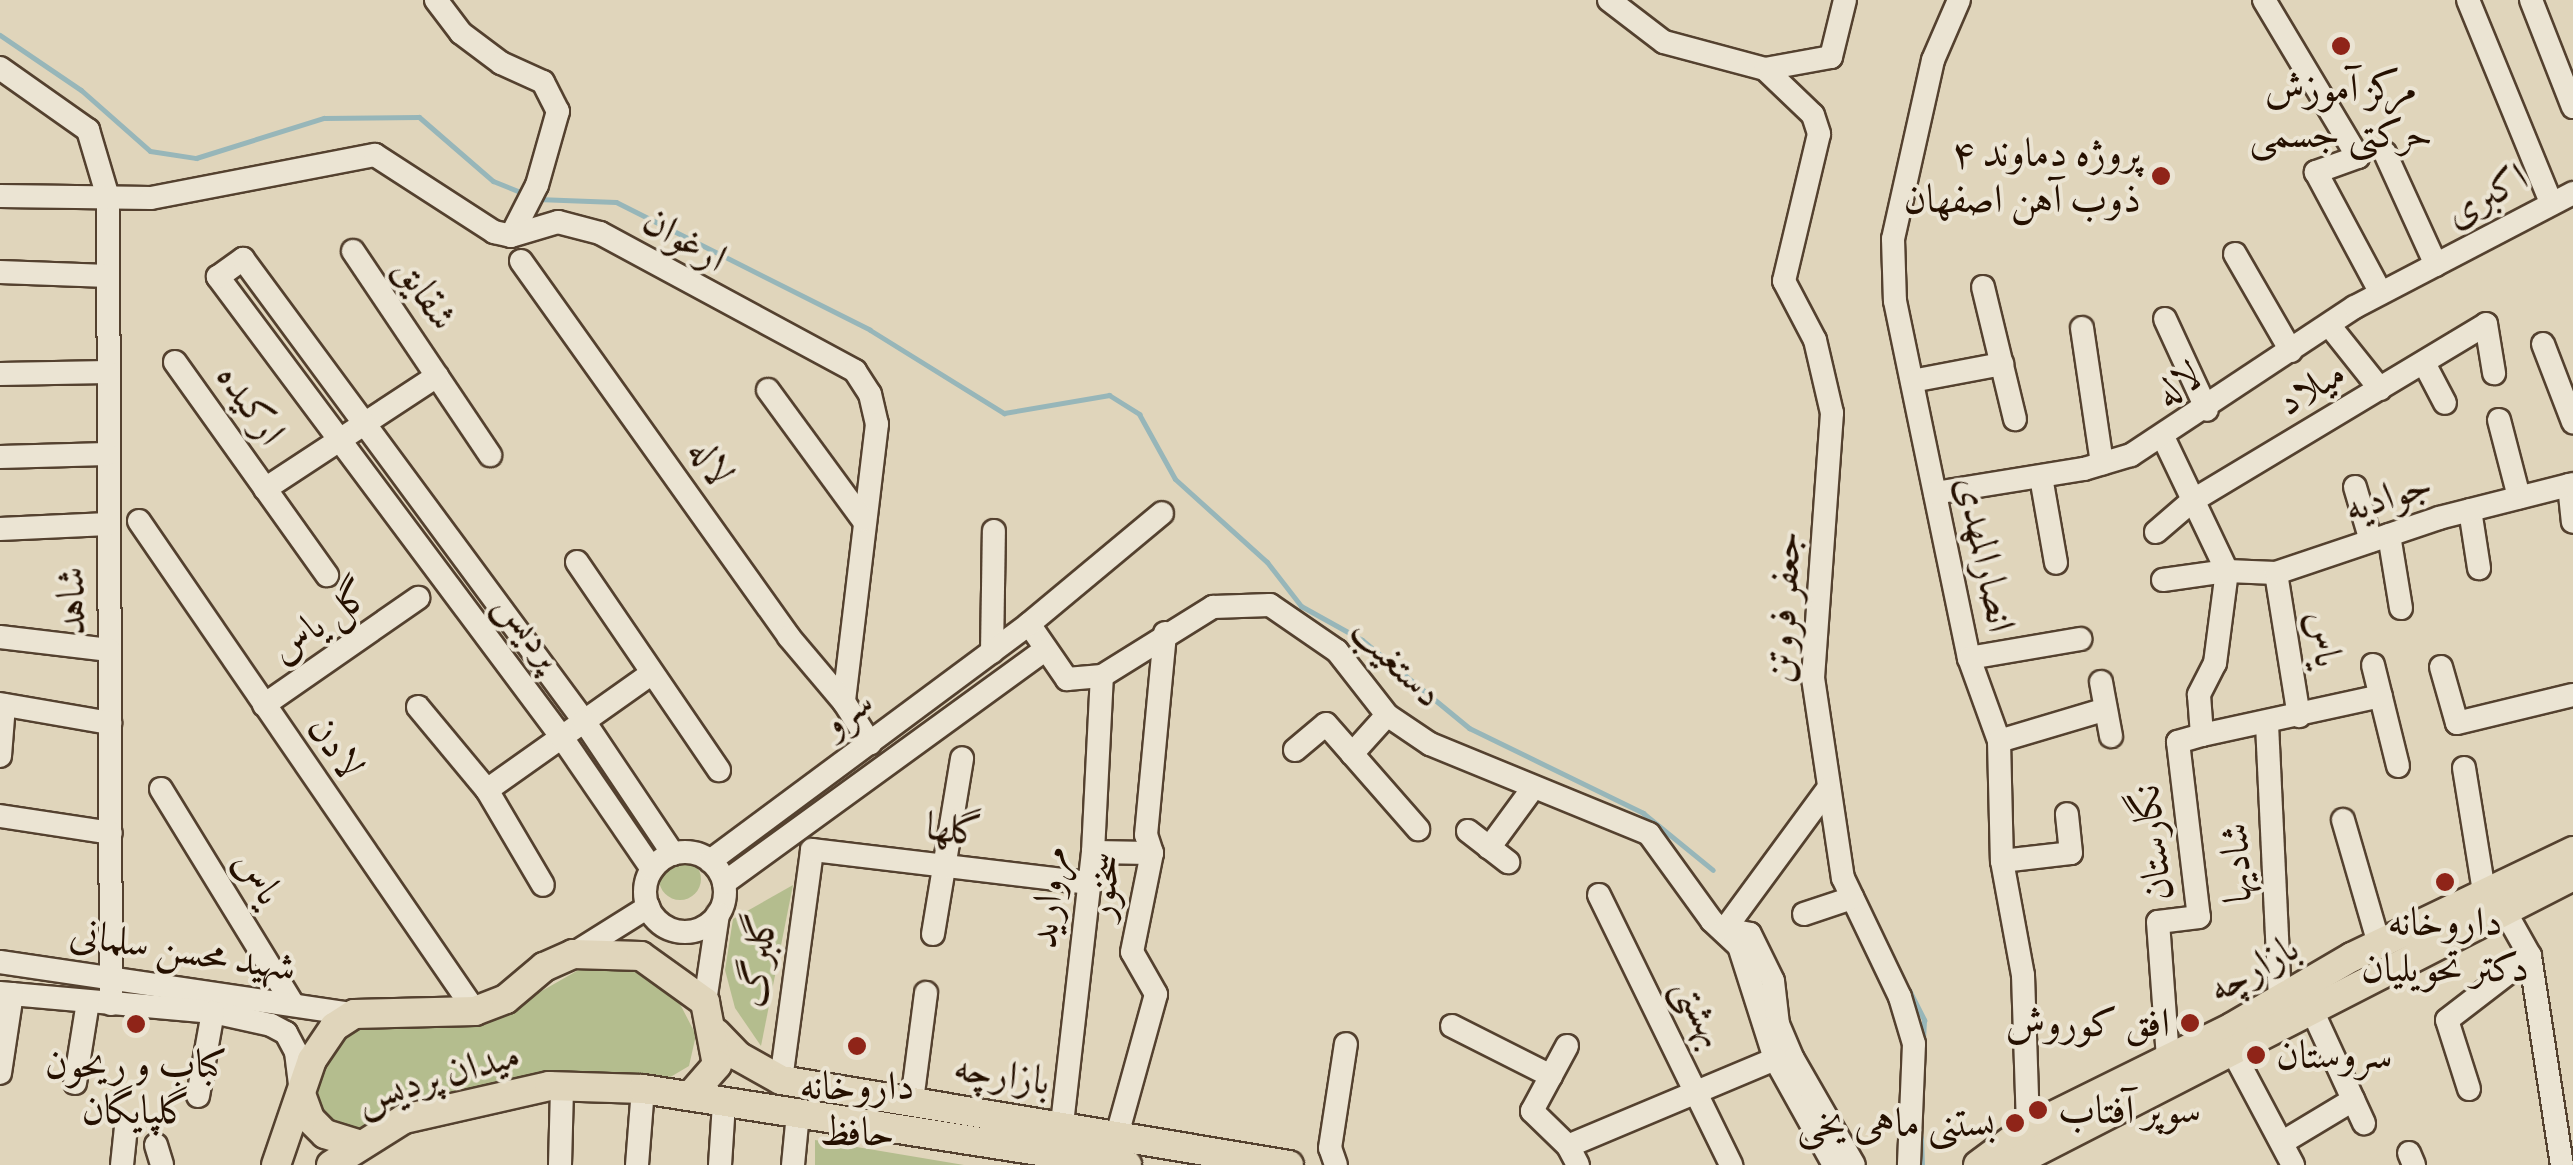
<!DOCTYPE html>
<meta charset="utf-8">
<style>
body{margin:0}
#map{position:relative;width:2573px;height:1165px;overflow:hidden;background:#e0d5bb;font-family:Alegreya,Amiri,serif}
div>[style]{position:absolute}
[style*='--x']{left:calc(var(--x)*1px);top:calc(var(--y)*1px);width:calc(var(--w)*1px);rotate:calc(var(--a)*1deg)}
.green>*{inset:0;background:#b4bd8e}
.round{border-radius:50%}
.stream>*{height:5px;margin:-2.5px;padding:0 2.5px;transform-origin:2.5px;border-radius:2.5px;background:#97b6b9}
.roads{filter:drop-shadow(2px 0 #54412f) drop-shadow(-2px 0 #54412f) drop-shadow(0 2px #54412f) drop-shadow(0 -2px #54412f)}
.minor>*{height:22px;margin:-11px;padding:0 11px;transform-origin:11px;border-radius:11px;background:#ebe4d3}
.minor>.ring{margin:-11px;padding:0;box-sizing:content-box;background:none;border:22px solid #ebe4d3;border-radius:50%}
.major>*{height:28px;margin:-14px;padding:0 14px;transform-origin:14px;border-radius:14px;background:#e0d5bb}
.dots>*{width:28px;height:28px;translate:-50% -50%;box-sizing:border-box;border:5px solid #ebe4d3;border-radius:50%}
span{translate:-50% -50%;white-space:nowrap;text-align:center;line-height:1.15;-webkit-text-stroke:8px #ebe4d3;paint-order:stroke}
.poi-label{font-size:40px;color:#251000}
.right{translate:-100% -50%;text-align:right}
.left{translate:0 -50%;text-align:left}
.street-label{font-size:40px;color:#251000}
</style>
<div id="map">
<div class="green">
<div class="round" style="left:659px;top:858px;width:42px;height:42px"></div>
<div style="clip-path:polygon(793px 885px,761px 1046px,735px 1008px,725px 970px,733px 919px)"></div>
<div style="clip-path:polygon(615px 967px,654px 976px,680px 1004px,696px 1035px,689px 1066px,667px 1079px,549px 1073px,437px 1097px,359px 1129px,346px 1129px,316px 1110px,312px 1092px,327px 1052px,355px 1027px,505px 1012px,582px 968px)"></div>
<div style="clip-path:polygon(815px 1140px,964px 1165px,815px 1165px)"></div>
</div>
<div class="stream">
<div style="--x:0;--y:35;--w:98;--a:34.2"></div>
<div style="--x:81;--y:90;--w:92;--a:41.5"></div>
<div style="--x:150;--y:151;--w:47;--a:8.7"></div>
<div style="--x:196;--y:158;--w:134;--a:-17.4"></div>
<div style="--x:324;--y:118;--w:95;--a:-0.6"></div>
<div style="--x:419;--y:117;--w:98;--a:40.9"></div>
<div style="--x:493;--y:181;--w:37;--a:22"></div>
<div style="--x:537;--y:199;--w:79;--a:2.2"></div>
<div style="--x:616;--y:202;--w:284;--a:26.7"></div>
<div style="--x:870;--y:330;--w:158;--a:31.8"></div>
<div style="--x:1004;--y:413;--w:107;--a:-9.7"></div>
<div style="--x:1109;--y:395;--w:36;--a:32"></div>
<div style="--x:1139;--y:414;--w:74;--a:61"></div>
<div style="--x:1175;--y:479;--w:124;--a:42.1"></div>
<div style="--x:1267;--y:562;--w:56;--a:52.3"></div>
<div style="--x:1301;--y:606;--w:70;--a:29.1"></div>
<div style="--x:1362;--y:640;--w:139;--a:39.4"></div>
<div style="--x:1469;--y:728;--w:194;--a:26"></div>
<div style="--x:1643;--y:813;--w:90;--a:39.2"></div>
<div style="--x:1909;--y:990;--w:34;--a:63"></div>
<div style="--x:1924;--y:1020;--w:21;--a:93"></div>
<div style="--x:1921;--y:1137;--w:27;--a:88"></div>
</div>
<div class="roads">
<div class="minor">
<div style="--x:436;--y:0;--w:41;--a:52.9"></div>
<div style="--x:461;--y:33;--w:50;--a:36.9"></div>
<div style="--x:501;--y:63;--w:46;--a:24.3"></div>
<div style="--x:543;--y:82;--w:33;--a:63"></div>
<div style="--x:558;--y:111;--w:77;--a:105.8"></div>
<div style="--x:537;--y:185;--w:57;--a:117"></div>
<div style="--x:1609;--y:0;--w:69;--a:37.4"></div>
<div style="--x:1664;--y:42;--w:105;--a:15"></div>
<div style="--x:1765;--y:69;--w:67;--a:-10.3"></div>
<div style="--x:1831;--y:57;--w:59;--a:-76.2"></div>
<div style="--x:1959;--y:0;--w:65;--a:113.4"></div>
<div style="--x:1933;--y:60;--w:183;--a:102.6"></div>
<div style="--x:1893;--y:239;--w:62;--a:88.2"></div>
<div style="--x:1895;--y:301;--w:365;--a:78.3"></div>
<div style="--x:1969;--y:658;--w:88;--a:70.1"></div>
<div style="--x:1999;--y:741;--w:120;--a:88.6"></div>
<div style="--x:2002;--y:861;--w:116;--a:79.6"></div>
<div style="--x:2023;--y:975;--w:153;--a:88.1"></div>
<div style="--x:2264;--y:0;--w:183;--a:59.1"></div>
<div style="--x:2358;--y:157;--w:45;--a:160.3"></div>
<div style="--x:2316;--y:172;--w:137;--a:61.8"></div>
<div style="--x:2468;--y:0;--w:216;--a:67.7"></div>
<div style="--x:2531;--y:0;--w:115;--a:68.6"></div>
<div style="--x:0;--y:68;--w:108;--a:35.2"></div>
<div style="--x:88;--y:130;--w:70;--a:73.4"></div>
<div style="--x:108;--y:197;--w:807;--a:89.79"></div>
<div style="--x:1765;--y:69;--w:66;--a:43.8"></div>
<div style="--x:1813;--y:115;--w:20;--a:72"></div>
<div style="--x:1819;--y:134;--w:151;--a:103.4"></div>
<div style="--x:1784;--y:281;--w:67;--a:62.3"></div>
<div style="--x:1815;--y:340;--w:75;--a:76.9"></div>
<div style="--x:1832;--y:413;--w:266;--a:94.1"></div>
<div style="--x:1813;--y:678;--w:202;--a:81.5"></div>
<div style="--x:1843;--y:878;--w:132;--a:64.4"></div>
<div style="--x:1900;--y:997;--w:49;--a:73.4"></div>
<div style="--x:1914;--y:1044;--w:121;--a:92.4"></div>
<div style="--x:2385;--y:153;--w:123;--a:65.5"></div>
<div style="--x:0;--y:196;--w:151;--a:0.8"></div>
<div style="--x:151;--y:198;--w:228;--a:-10.9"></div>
<div style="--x:375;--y:155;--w:142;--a:32.9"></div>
<div style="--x:494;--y:232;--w:17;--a:13"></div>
<div style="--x:511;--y:236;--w:49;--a:-16.6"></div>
<div style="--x:558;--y:222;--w:43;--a:14.7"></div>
<div style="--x:600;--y:233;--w:290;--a:28.4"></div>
<div style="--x:855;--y:371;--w:27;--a:57"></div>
<div style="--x:870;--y:394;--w:31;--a:77"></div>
<div style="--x:877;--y:424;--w:280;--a:96.8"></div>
<div style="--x:844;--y:702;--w:49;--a:57.6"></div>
<div style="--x:353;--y:251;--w:246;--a:56.1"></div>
<div style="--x:2235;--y:254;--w:112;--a:60"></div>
<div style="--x:521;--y:261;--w:462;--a:54.5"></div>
<div style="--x:789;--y:637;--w:85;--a:49.8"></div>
<div style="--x:0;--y:272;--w:108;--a:2.1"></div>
<div style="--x:1983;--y:287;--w:136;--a:76.4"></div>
<div style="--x:2165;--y:319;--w:100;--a:65.2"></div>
<div style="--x:2329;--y:325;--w:82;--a:51.4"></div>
<div style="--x:2082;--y:328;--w:137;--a:81.6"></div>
<div style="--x:2543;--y:344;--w:84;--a:69"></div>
<div style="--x:175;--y:362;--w:262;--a:54.5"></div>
<div style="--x:2424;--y:363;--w:45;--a:62.3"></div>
<div style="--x:0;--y:374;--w:108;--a:-1.1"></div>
<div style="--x:1912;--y:381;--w:92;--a:-10.7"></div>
<div style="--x:768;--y:390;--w:161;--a:53.8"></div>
<div style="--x:2499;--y:420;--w:80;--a:75.4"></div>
<div style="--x:2164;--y:439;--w:146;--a:64.5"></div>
<div style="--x:2227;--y:571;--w:93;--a:97.4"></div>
<div style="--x:2215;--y:663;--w:36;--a:117"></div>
<div style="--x:2199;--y:695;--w:40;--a:85.7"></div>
<div style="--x:2202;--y:735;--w:25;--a:164"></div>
<div style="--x:2178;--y:742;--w:176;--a:83.2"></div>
<div style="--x:2199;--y:917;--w:41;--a:173"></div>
<div style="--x:2158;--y:922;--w:136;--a:85.8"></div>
<div style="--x:0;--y:457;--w:107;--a:-1.6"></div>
<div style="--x:2041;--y:477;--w:87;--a:80.1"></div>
<div style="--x:2569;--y:485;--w:37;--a:84"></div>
<div style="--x:2355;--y:487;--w:56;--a:73.5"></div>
<div style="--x:265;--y:489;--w:206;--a:-33.3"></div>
<div style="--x:1935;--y:493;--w:151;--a:-9.2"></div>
<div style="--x:2084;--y:469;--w:49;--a:-16.6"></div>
<div style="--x:2131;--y:455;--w:268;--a:-33.5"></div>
<div style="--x:2355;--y:307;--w:246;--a:-27.6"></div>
<div style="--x:2470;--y:510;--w:59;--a:81.2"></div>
<div style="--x:139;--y:521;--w:594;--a:55.56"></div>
<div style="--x:0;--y:529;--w:108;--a:-2.7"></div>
<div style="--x:2156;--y:532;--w:48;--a:-40.7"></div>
<div style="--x:2192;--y:501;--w:343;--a:-31"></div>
<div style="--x:2486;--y:324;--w:50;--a:80.7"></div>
<div style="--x:2389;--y:535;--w:74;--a:80.7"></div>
<div style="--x:577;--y:562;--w:252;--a:55.7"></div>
<div style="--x:2276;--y:573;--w:145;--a:80.9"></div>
<div style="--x:2163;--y:580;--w:65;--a:-8"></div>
<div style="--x:2227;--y:571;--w:49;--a:2.3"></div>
<div style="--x:2276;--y:573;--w:172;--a:-18.6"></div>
<div style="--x:2439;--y:518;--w:138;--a:-14.2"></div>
<div style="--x:1029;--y:624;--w:67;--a:55.4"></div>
<div style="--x:1067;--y:679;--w:35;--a:-5"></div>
<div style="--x:1102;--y:676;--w:131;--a:-31.9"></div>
<div style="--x:1213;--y:607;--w:57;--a:-2"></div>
<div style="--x:1270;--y:605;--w:81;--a:34.5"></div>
<div style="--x:1337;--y:651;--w:81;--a:52"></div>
<div style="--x:1387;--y:715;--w:52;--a:34"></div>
<div style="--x:1430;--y:744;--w:237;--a:22.3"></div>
<div style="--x:1649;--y:834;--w:107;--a:54.1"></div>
<div style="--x:1712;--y:921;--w:37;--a:43"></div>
<div style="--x:1739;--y:946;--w:119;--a:72.3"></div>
<div style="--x:1775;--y:1059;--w:121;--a:60.9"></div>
<div style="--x:0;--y:637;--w:110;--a:6.8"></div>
<div style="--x:992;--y:652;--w:121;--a:-89.1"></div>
<div style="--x:1969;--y:658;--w:113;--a:-9.7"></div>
<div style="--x:2373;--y:665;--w:104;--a:76.1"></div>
<div style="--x:2441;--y:667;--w:58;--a:74.1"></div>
<div style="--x:2457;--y:723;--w:119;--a:-13.6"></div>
<div style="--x:2101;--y:682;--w:55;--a:79.5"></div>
<div style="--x:0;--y:704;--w:112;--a:9.8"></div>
<div style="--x:264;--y:705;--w:188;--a:-34.8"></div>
<div style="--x:418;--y:707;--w:108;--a:50.3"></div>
<div style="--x:487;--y:790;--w:110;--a:59.5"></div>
<div style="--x:2267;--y:724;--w:274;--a:87.3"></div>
<div style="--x:2202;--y:735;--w:183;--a:-12.3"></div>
<div style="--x:1999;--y:741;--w:109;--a:-16.6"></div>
<div style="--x:1295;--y:750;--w:40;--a:-40"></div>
<div style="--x:1326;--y:724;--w:140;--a:48.8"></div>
<div style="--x:1352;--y:754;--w:52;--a:-48.1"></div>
<div style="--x:0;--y:756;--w:51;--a:-85.5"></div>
<div style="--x:2464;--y:768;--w:126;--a:80.8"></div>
<div style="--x:161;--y:789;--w:252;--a:58.5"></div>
<div style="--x:487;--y:790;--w:202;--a:-35.3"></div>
<div style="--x:0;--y:816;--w:112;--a:8.7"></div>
<div style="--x:2343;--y:820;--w:129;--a:73.8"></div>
<div style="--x:1468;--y:831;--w:51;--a:37.8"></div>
<div style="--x:1489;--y:848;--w:74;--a:-53.7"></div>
<div style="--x:1093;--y:852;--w:59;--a:1"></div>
<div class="ring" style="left:645px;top:852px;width:58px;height:58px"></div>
<div style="--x:710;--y:861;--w:397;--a:-36.6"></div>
<div style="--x:1029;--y:624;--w:173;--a:-39.8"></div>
<div style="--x:2002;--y:861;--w:69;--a:-6.6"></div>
<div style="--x:2071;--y:853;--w:39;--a:-96"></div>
<div style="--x:652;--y:869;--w:158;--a:-124.4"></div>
<div style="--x:563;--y:739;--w:577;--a:-126.75"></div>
<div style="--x:218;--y:277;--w:31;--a:-36"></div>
<div style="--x:243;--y:259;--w:574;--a:53.57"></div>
<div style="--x:584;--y:721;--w:160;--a:56.2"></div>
<div style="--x:724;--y:883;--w:394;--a:-36"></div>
<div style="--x:1599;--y:895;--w:301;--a:63.9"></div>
<div style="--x:2503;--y:908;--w:55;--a:60.6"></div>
<div style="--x:2530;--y:956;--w:211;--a:81.3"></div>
<div style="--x:1804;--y:914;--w:51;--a:-18.4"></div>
<div style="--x:1725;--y:929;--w:25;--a:11"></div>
<div style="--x:1750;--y:934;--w:52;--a:63.9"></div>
<div style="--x:1773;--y:981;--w:43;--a:83.4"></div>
<div style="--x:1778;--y:1024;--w:38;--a:67"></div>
<div style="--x:1793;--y:1059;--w:122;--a:60.1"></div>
<div style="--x:1725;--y:929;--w:174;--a:-53.7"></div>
<div style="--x:933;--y:934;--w:178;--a:-80.6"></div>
<div style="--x:573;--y:954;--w:89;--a:-32.1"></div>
<div style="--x:0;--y:962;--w:358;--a:8.4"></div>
<div style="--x:0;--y:993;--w:214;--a:5.1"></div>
<div style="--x:213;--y:1012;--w:59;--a:12.6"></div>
<div style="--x:271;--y:1025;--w:17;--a:28"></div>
<div style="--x:286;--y:1033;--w:21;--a:62"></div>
<div style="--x:296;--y:1052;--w:39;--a:83"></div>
<div style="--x:705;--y:1002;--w:89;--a:-81.6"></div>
<div style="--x:2311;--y:1008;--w:127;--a:65.3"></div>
<div style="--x:1452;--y:1026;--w:111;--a:26.8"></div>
<div style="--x:1567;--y:1046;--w:74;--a:118.3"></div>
<div style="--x:1532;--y:1111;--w:50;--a:44.2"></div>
<div style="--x:1568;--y:1146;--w:21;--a:62"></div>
<div style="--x:2234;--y:1054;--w:126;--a:62"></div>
<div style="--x:0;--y:1073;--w:80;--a:-81.4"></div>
<div style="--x:781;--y:1080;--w:232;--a:-82.3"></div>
<div style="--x:812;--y:850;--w:277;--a:6.8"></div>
<div style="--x:75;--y:1083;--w:82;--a:-80.9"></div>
<div style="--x:2469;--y:1089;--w:72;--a:-107.7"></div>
<div style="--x:2447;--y:1020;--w:105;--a:-37.6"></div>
<div style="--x:198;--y:1096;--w:85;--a:-79.9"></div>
<div style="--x:912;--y:1101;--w:109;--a:-82.6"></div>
<div style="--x:1062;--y:1124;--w:274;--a:-83.5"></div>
<div style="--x:1093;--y:852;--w:176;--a:-87.1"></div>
<div style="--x:1117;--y:1135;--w:146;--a:-74.5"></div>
<div style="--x:1156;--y:994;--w:48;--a:-119.7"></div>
<div style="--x:1132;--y:952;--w:101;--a:-78.6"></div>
<div style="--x:1152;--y:853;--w:19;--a:-108"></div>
<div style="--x:1146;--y:835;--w:203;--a:-84.6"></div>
<div style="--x:2283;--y:1142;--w:82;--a:-31"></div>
<div style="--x:156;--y:1145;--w:21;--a:73"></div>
<div style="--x:1568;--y:1146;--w:225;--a:-22.8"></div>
<div style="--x:2409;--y:1153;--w:13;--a:67"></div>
<div style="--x:122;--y:1165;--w:36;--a:-84"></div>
<div style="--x:560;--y:1165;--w:79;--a:-88.5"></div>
<div style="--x:637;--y:1165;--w:76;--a:-85.5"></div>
<div style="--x:720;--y:1165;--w:62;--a:-86.3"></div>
<div style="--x:793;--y:1165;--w:52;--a:-84.5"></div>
<div style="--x:1336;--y:1165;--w:18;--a:-109"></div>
<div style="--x:1330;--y:1148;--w:105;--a:-81.3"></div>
</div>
<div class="major">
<div style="--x:716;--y:1033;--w:32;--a:46"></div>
<div style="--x:738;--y:1056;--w:49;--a:29.2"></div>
<div style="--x:781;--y:1080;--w:515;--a:9.5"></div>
<div style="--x:301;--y:1094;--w:27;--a:70"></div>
<div style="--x:310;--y:1119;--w:21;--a:45"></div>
<div style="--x:325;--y:1134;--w:38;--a:17"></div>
<div style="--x:276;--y:1165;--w:111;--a:-71.1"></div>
<div style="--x:312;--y:1060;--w:40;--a:-56"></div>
<div style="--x:334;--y:1027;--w:24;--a:-33"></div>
<div style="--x:354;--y:1014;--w:121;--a:-1.4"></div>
<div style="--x:475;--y:1011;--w:33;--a:-21"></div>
<div style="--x:506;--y:999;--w:50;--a:-40.1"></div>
<div style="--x:544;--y:967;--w:32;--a:-24"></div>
<div style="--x:573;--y:954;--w:68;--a:1.7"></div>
<div style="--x:641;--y:956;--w:79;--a:35.7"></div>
<div style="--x:705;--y:1002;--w:64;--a:79.2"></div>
<div style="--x:717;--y:1065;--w:41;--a:131.1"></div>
<div style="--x:331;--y:1165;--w:86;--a:-32.2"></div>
<div style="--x:404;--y:1119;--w:149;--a:-12.8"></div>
<div style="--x:549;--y:1086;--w:94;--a:1.8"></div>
<div style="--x:643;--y:1089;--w:490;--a:8.9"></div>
<div style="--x:1978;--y:1165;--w:62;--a:-36.5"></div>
<div style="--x:2028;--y:1128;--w:228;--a:-26.3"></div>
<div style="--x:2232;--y:1027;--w:139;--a:-30.3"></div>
<div style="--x:2352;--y:957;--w:245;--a:-25.6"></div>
<div style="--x:2010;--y:1165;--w:633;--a:-27.17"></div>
</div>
</div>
<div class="dots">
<div style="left:2341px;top:46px;background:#8f2418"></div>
<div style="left:2161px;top:176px;background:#8f2418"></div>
<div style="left:2445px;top:882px;background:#8f2418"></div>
<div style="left:2190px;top:1023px;background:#8f2418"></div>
<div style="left:136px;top:1024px;background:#8f2418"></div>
<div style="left:857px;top:1046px;background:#8f2418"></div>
<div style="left:2256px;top:1055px;background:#8f2418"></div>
<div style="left:2038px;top:1110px;background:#8f2418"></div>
<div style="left:2015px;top:1123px;background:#8f2418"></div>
</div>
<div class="poi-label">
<span style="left:2341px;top:111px">مرکز آموزش<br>حرکتی جسمی</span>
<span class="right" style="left:2141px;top:176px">پروژه دماوند ۴<br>ذوب آهن اصفهان</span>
<span style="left:2445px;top:945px">داروخانه<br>دکتر تحویلیان</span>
<span class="right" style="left:2170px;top:1023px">افق کوروش</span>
<span class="left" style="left:2276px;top:1055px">سروستان</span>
<span style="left:136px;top:1087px">کباب و ریحون<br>گلپایگان</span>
<span style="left:857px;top:1109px">داروخانه<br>حافظ</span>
<span class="left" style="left:2058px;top:1110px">سوپر آفتاب</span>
<span class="right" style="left:1995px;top:1123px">بستنی ماهی یخی</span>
</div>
<div class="street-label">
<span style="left:2486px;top:195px;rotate:-29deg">اکبری</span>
<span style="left:685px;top:239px;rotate:30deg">ارغوان</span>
<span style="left:426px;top:293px;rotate:56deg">شقایق</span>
<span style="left:2178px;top:384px;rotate:-35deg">لاله</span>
<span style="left:2311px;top:387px;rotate:-31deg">میلاد</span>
<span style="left:251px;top:404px;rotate:55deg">ارکیده</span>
<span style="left:711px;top:462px;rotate:55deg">لاله</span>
<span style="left:2388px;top:496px;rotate:-18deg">جوادیه</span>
<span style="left:1986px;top:554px;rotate:78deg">انصارالمهدی</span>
<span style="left:71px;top:601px;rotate:-91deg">شاهد</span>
<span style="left:1783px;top:607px;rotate:-87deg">جعفر فروتن</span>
<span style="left:320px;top:621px;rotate:-35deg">گل یاس</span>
<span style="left:530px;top:630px;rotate:54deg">پردیس</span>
<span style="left:2325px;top:639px;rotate:81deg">یاس</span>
<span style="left:1397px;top:662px;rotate:44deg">دستغیب</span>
<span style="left:847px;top:712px;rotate:-37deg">سرو</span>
<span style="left:336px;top:747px;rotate:56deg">لادن</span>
<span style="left:954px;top:829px;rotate:7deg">گلها</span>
<span style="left:2152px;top:843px;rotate:-97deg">نگارستان</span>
<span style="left:2236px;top:863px;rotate:-93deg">شادیها</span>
<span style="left:259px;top:877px;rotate:58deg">یاس</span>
<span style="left:1103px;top:886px;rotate:-83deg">سخنور</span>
<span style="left:1048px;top:897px;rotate:-84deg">مروارید</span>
<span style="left:183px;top:950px;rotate:9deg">شهید محسن سلمانی</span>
<span style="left:757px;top:960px;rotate:-83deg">گلبرگ</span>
<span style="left:2253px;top:968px;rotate:-30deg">بازارچه</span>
<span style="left:1701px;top:1012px;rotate:63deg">بهشتی</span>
<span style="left:1002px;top:1074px;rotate:9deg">بازارچه</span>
<span style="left:438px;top:1076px;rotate:-16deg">میدان پردیس</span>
</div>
</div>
